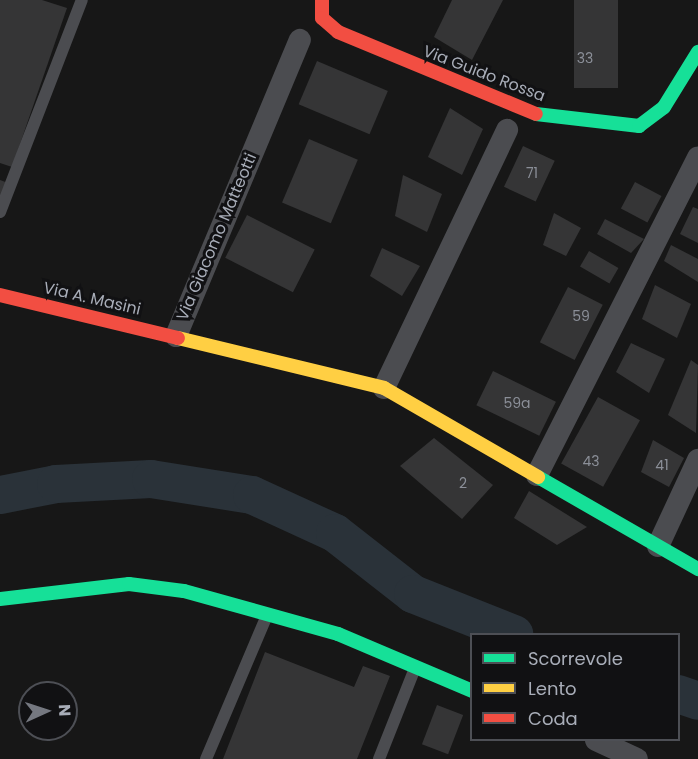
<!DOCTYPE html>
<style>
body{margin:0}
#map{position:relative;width:698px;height:759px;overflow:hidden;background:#171717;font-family:Poppins,sans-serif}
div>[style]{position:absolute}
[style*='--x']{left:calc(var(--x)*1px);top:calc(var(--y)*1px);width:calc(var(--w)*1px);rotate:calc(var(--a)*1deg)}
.river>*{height:38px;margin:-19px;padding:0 19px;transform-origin:19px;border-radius:19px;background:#2a3239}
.building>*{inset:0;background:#353536;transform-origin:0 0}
.lane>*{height:12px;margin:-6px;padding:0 6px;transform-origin:6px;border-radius:6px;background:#4b4c50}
.street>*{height:22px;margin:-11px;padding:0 11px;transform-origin:11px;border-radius:11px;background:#4b4c50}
.fast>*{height:14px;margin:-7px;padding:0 7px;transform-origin:7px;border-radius:7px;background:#16e098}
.slow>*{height:14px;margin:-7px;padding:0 7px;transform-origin:7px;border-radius:7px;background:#ffcf43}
.jam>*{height:14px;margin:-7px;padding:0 7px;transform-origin:7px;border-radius:7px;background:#f24e42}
span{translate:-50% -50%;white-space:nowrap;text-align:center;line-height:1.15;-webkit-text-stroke:6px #111113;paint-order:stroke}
.number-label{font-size:14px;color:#8b8f98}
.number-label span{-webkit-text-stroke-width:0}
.street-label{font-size:16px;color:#a8adb8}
.legend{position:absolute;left:470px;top:633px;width:210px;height:108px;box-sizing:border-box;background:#111113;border:2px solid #4d4f55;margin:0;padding:8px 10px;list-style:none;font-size:18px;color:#a8adb8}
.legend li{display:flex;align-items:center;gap:12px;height:30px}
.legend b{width:30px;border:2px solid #4d4f55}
.north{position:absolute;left:18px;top:681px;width:60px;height:60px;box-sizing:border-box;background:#111113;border:2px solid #4d4f55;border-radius:50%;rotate:87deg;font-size:16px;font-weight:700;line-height:24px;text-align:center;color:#a8adb8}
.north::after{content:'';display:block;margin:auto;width:21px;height:27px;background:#757880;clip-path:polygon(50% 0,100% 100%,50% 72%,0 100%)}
</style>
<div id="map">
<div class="river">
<div style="--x:0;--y:495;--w:57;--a:-11.1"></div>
<div style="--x:56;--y:484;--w:95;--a:-3"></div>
<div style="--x:151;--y:479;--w:102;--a:9"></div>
<div style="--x:252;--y:495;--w:91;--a:24.6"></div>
<div style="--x:335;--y:533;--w:99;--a:38"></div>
<div style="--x:413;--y:594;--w:109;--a:21.6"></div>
<div style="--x:678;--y:694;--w:21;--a:19"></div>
</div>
<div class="building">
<div style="clip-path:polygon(0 0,42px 0,67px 8px,12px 167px,0 163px)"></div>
<div style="clip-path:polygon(452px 0,503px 0,472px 60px,434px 37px)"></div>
<div style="left:574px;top:0;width:44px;height:88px"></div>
<div style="left:317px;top:61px;width:77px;height:47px;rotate:23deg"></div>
<div style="clip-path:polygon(450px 108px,483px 129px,462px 175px,428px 157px)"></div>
<div style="left:309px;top:139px;width:53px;height:69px;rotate:23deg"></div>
<div style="left:523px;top:146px;width:35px;height:45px;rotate:25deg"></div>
<div style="clip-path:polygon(403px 175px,442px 194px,427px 232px,395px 216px)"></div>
<div style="clip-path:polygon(0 180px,8px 183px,0 204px)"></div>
<div style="left:635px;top:182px;width:30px;height:30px;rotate:28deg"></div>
<div style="clip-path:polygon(693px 207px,698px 209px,698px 243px,680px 234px)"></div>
<div style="clip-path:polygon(554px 213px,581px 228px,566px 256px,543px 245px)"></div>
<div style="left:247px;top:215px;width:76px;height:48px;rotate:27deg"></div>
<div style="clip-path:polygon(605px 219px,644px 239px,631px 253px,597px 234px)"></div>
<div style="clip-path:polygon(671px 245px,698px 259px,698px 282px,664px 261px)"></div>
<div style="clip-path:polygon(382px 248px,420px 266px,402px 296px,370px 276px)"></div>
<div style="left:589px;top:251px;width:34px;height:18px;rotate:30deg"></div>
<div style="clip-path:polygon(655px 285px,691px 304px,677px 338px,642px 319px)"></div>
<div style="left:568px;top:287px;width:39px;height:62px;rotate:27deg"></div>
<div style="clip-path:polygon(631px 343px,665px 359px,649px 393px,616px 372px)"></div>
<div style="clip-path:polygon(691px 360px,698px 365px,696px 433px,668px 415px)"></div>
<div style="left:493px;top:371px;width:70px;height:38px;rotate:26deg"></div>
<div style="left:598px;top:397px;width:48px;height:76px;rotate:29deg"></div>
<div style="clip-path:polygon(434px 438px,493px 485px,462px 519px,400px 466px)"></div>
<div style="clip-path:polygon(653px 440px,684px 458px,669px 487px,641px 472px)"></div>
<div style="clip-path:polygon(529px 491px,587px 527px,557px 545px,514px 518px)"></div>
<div style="clip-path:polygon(265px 652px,354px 687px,363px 666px,390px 676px,357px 759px,223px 759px)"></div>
<div style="left:437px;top:705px;width:28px;height:42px;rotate:21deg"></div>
</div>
<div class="lane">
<div style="--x:0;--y:212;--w:227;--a:-68.9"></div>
<div style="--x:206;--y:759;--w:156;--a:-67"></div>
<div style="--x:379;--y:759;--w:98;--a:-68.4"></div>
</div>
<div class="street">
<div style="--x:176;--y:336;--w:321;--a:-67.3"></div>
<div style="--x:384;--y:388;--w:286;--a:-64.5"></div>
<div style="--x:537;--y:475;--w:356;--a:-63.1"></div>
<div style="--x:658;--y:546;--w:95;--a:-65.1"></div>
<div style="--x:596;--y:740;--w:45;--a:24.9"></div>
</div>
<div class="fast">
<div style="--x:536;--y:114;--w:104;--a:6.6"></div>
<div style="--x:639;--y:126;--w:31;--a:-37"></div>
<div style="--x:664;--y:107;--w:65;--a:-58.3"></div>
<div style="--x:538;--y:477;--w:185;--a:29.9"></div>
<div style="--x:0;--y:599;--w:130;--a:-6.6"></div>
<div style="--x:129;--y:584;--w:55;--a:7.3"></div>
<div style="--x:184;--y:591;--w:160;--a:15.6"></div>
<div style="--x:338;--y:634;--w:146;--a:23"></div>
</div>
<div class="slow">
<div style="--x:178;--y:338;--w:212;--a:13.6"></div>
<div style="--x:384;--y:388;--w:178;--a:30"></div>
</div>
<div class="jam">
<div style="--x:322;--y:0;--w:18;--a:90"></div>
<div style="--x:322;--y:18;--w:21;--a:41"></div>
<div style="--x:338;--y:32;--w:214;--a:22.5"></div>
<div style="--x:0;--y:295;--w:183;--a:13.6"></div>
</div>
<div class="number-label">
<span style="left:585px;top:58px">33</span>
<span style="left:532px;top:173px">71</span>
<span style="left:581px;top:316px">59</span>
<span style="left:517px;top:403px">59a</span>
<span style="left:591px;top:461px">43</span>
<span style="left:662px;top:465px">41</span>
<span style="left:463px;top:483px">2</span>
</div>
<div class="street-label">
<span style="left:484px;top:74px;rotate:21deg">Via Guido Rossa</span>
<span style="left:217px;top:237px;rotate:-67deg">Via Giacomo Matteotti</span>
<span style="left:92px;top:299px;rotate:13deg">Via A. Masini</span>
</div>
<ul class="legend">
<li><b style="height:8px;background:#16e098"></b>Scorrevole</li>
<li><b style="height:8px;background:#ffcf43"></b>Lento</li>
<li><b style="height:8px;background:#f24e42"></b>Coda</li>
</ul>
<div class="north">N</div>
</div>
